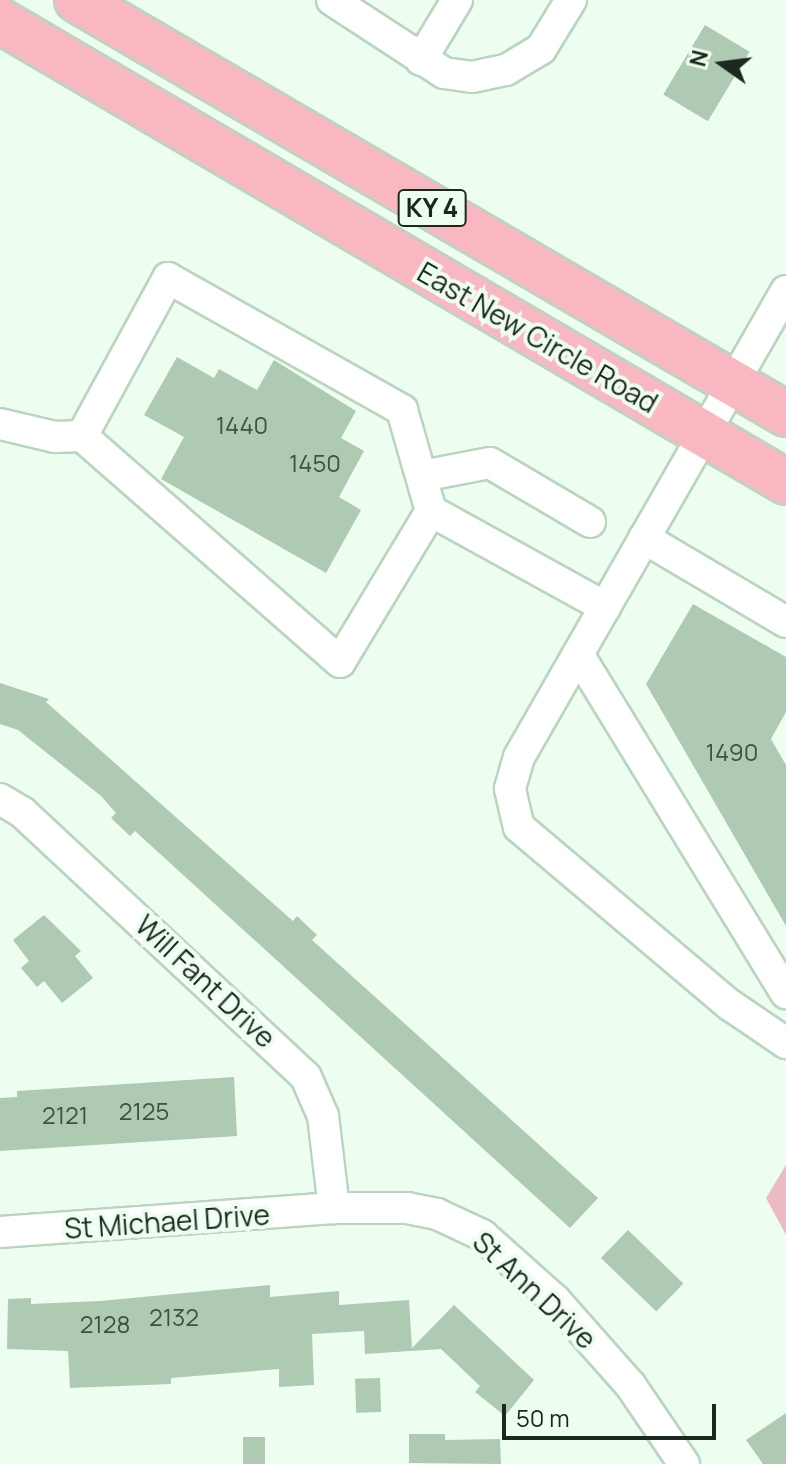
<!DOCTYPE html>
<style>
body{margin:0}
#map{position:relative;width:786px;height:1464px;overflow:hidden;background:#edfef0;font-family:Manrope,sans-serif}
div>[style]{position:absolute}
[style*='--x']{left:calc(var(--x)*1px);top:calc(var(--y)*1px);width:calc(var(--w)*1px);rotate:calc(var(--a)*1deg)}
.green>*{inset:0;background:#ecbac2}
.building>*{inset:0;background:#aecab3;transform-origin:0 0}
.roads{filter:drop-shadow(2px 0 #b9d5be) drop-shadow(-2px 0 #b9d5be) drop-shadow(0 2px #b9d5be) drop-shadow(0 -2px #b9d5be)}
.minor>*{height:30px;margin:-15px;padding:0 15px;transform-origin:15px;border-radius:15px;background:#fff}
.highway>*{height:44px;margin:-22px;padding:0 22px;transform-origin:22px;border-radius:22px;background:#f9b7c1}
span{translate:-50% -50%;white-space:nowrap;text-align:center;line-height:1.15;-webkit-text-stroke:8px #edfef0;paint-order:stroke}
.number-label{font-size:24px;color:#405043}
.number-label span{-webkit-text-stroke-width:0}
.shield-label span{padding:2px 6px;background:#edfef0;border:2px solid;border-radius:6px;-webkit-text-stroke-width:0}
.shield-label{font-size:26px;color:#1c271e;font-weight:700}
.street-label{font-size:28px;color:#1c271e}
.north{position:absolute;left:682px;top:24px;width:80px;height:80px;-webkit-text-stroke:6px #edfef0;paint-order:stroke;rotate:284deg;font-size:22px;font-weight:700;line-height:32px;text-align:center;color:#1c271e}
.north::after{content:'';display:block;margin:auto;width:28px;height:36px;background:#1c271e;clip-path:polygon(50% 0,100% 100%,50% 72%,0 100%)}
.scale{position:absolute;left:502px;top:1404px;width:214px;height:36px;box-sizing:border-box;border:4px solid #1c271e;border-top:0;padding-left:10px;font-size:24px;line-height:28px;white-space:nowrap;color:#1c271e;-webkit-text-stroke:6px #edfef0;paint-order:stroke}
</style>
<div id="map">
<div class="green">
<div style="clip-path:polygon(786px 1165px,786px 1235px,766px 1198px)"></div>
</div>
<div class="building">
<div style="left:705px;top:25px;width:52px;height:81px;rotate:31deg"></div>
<div style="clip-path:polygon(177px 357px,214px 378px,219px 369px,257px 390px,274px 360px,356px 411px,341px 438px,364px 451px,339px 497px,361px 510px,326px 573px,161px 479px,184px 437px,144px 415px)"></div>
<div style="clip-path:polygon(693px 604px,786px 657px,786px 712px,771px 739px,786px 765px,786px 926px,646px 684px)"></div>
<div style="clip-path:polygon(0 683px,49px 699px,46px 702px,293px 921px,297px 916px,317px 935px,312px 940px,598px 1198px,570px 1228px,135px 831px,130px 836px,111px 818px,116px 813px,101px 796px,18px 730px,0 724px)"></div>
<div style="clip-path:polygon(44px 915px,81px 951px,75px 956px,93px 978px,62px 1003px,44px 981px,37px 987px,21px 968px,29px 961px,13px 940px)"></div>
<div style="clip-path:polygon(234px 1077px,237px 1136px,0 1151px,0 1098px,17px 1097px,17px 1091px)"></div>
<div style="left:628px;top:1230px;width:77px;height:39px;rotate:44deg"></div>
<div style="clip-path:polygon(270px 1285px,270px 1297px,339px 1291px,339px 1305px,409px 1300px,412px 1348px,454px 1305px,534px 1380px,505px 1416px,475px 1392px,480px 1386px,441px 1349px,365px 1354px,364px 1331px,312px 1334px,314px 1385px,279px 1387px,279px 1369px,171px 1378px,171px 1384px,70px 1388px,68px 1351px,7px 1349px,8px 1299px,31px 1298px,31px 1304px,100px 1301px)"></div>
<div style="left:380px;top:1378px;width:34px;height:25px;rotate:88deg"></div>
<div style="clip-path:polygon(786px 1413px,786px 1464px,763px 1464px,746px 1440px)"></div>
<div style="clip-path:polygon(409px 1434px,445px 1434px,445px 1440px,500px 1439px,501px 1464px,409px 1463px)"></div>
<div style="left:265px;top:1437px;width:27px;height:22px;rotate:90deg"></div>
</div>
<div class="roads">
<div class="minor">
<div style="--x:332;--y:0;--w:134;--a:33.1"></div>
<div style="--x:444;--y:73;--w:28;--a:8"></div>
<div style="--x:472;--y:77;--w:35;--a:-12"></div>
<div style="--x:506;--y:70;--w:41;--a:-31"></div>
<div style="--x:541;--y:49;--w:57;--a:-58.5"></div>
<div style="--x:421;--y:60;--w:70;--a:-59"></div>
<div style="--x:786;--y:291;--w:537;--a:119.81"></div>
<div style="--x:519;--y:757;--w:33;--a:106"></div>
<div style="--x:510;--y:789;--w:39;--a:77"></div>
<div style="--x:519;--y:827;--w:276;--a:40.2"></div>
<div style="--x:730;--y:1005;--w:68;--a:34.2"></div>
<div style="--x:0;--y:424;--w:57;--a:13.3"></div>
<div style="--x:55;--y:437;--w:27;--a:-2"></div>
<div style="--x:422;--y:476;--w:69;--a:-10.8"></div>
<div style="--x:490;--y:463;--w:116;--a:30.5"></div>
<div style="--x:431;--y:511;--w:176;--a:121.1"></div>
<div style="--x:340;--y:662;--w:343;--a:-138.8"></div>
<div style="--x:82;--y:436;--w:180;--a:-61.4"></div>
<div style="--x:168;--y:278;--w:269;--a:29.4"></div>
<div style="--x:402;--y:410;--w:105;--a:74"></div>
<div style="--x:431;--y:511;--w:199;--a:28.9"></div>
<div style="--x:644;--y:538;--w:165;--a:30.6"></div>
<div style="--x:578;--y:654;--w:398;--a:58.5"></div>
<div style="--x:0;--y:799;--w:26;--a:31"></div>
<div style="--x:22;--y:812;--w:388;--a:43"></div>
<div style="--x:306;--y:1077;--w:43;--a:66.4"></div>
<div style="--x:323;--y:1116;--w:93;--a:83.2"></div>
<div style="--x:0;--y:1232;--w:335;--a:-4.1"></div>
<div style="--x:334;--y:1208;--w:73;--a:0"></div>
<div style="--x:407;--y:1208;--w:31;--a:11"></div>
<div style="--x:437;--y:1214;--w:50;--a:25"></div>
<div style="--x:482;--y:1235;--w:98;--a:41.7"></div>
<div style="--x:555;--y:1300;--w:115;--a:48.5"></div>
<div style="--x:631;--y:1386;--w:94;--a:55.8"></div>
</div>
<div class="highway">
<div style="--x:77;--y:0;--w:821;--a:30.28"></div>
<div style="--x:0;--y:21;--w:911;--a:30.39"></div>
</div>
</div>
<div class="number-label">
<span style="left:242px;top:425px">1440</span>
<span style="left:315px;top:463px">1450</span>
<span style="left:732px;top:752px">1490</span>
<span style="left:144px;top:1111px">2125</span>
<span style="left:65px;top:1115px">2121</span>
<span style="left:174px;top:1317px">2132</span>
<span style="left:105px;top:1324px">2128</span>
</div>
<div class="shield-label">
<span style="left:432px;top:208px">KY 4</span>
</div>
<div class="street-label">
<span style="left:538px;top:337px;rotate:30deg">East New Circle Road</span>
<span style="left:206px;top:981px;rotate:43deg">Will Fant Drive</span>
<span style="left:167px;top:1221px;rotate:-4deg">St Michael Drive</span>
<span style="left:535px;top:1290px;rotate:43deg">St Ann Drive</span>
</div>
<div class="north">N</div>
<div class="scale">50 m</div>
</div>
